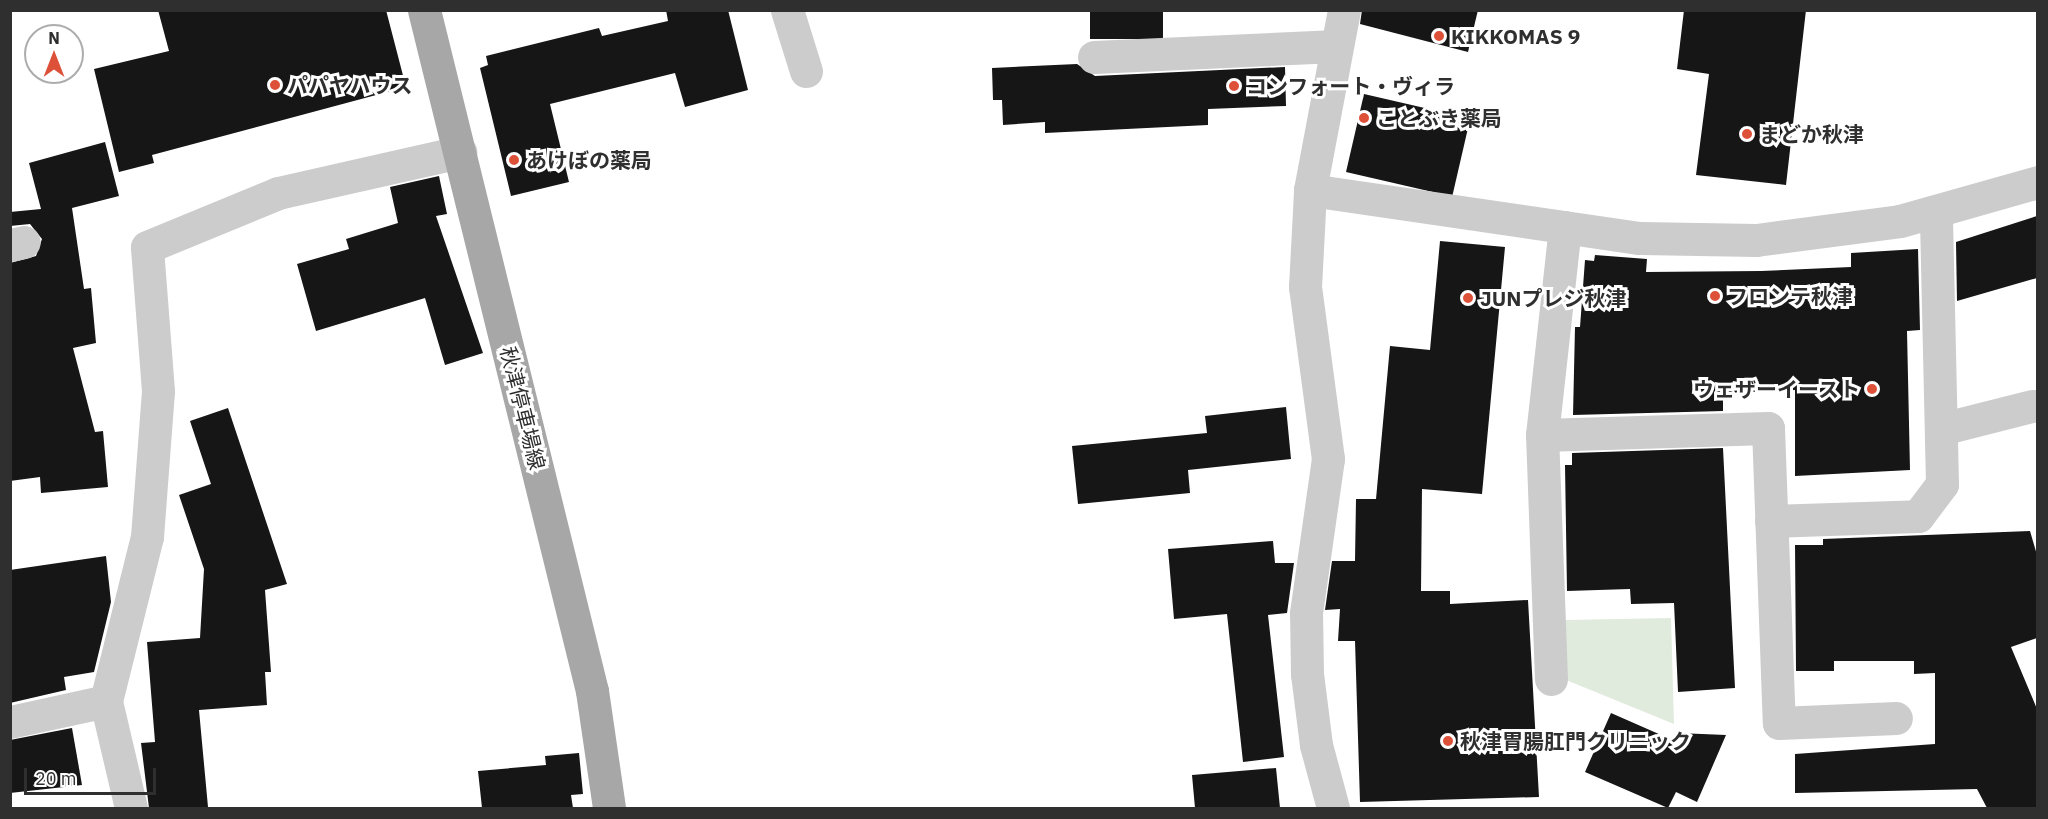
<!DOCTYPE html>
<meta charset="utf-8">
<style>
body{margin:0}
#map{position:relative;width:2048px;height:819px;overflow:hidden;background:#fff;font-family:"IBM Plex Sans","Noto Sans JP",sans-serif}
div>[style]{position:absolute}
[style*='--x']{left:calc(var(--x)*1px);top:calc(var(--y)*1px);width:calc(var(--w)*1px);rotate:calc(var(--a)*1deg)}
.green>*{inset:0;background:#e1ebdd}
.building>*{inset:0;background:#161616;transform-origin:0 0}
.minor>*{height:33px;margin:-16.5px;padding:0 16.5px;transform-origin:16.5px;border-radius:16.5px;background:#ccc}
.major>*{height:33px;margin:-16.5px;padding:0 16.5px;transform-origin:16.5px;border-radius:16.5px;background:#a7a7a7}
.dots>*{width:16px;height:16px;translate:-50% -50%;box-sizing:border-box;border:3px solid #fff;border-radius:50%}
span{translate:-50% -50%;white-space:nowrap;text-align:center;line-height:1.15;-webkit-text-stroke:6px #fff;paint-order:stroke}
.poi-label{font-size:21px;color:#2f2f2f;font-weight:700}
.left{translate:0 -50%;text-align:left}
.right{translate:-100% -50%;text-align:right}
.street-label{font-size:21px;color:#2f2f2f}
.frame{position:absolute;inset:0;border:12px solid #2f2f2f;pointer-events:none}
.north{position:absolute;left:24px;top:24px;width:60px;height:60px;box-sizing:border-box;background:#fff;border:2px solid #acacac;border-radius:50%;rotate:0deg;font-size:16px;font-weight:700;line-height:24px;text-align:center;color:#2f2f2f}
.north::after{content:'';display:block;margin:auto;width:21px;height:27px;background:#dd5139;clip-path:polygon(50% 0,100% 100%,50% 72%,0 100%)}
.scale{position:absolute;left:24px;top:768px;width:132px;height:27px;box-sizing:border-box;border:3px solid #2f2f2f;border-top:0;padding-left:8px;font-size:18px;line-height:21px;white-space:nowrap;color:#2f2f2f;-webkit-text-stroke:4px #fff;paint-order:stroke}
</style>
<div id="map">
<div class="green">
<div style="clip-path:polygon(1671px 618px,1674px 724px,1566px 680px,1565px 620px)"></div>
</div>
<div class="building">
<div style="clip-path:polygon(158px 10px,386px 10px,406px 87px,152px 155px,154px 163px,119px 172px,94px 69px,169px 51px)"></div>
<div style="clip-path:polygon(666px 10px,728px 10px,748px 90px,685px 107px,675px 73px,550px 104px,569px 182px,511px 196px,480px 68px,488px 65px,486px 56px,599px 28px,602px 36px,668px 21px)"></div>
<div style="left:1090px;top:10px;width:73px;height:29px"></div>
<div style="clip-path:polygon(1362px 10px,1478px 10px,1468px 52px,1360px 24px)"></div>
<div style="clip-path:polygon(1684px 10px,1806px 10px,1786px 185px,1696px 175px,1709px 74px,1677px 69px)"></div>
<div style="clip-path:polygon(1077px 64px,1095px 76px,1285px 67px,1286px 106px,1208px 109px,1208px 125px,1045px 133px,1045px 122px,1003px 125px,1002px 100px,993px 100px,992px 68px)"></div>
<div style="left:1364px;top:94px;width:109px;height:80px;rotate:13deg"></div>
<div style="clip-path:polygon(105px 142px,119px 196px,72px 208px,84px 289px,91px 288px,96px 343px,73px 348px,95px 432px,103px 431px,108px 487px,41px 493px,40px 477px,10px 481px,10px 263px,36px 256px,42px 239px,30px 224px,10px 226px,10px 212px,41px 209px,29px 163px)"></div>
<div style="clip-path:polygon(439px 176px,447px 214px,436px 216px,483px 353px,445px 365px,425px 298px,316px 331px,297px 264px,349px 249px,346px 239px,398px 223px,390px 187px)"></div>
<div style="clip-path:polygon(2037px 216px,2037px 278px,1957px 301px,1956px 242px)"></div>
<div style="clip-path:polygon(1440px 241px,1505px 247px,1482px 494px,1422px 489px,1421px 591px,1450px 591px,1450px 604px,1528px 600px,1539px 797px,1360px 802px,1355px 641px,1338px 641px,1340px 609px,1325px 610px,1332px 561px,1355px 561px,1356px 499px,1376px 499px,1390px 346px,1430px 350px)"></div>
<div style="clip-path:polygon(1918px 249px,1920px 330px,1907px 331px,1910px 470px,1795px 476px,1795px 390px,1723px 393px,1723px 411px,1573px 415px,1575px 327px,1580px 327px,1585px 260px,1594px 261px,1595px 255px,1647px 259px,1646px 272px,1761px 271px,1851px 267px,1851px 253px)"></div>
<div style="clip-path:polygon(1286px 407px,1291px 459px,1188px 470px,1190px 493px,1078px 504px,1072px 446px,1207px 433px,1205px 416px)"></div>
<div style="clip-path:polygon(228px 408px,287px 584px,265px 590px,271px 672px,265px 672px,267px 705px,199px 710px,208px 807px,149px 808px,141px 743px,155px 742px,147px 642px,200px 638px,204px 569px,179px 495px,211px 484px,190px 421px)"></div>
<div style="clip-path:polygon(1723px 448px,1735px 688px,1678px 692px,1674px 603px,1631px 604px,1630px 589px,1567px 591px,1565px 465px,1572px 465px,1572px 453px)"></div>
<div style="clip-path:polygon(2030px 531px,2037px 555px,2037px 638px,2011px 647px,2037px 709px,2037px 808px,1987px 808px,1977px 789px,1795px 793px,1795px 754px,1935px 744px,1935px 673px,1914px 674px,1914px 661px,1834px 661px,1834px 671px,1796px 671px,1795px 545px,1823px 545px,1823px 539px)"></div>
<div style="clip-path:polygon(1273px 541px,1275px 563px,1294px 563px,1287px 613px,1268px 615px,1284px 757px,1243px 762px,1227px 614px,1174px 619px,1168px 549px)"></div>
<div style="clip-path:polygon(106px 556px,111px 602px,94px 672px,64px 677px,66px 690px,10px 703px,10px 570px)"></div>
<div style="clip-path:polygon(1611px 713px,1677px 742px,1678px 733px,1726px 735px,1697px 802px,1676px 792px,1668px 808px,1585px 772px)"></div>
<div style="clip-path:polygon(72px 728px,82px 785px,10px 793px,10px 740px)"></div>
<div style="clip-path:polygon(579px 753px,583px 794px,571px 795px,573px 808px,482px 808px,478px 771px,546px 765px,545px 756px)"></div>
<div style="clip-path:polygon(1276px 768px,1280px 808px,1195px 808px,1192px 775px)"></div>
</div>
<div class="minor">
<div style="--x:787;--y:10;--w:64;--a:72.7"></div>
<div style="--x:1094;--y:57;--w:242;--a:-2.6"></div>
<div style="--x:1310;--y:190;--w:333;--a:8.3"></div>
<div style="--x:1640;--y:238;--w:116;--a:1"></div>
<div style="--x:1756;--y:240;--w:145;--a:-7.5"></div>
<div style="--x:1900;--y:221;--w:143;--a:-15.8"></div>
<div style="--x:10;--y:245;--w:14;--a:-12"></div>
<div style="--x:1941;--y:429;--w:94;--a:-14.2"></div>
<div style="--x:1542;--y:435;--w:226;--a:-1.8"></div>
<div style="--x:1768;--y:428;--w:295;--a:87.9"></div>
<div style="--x:1779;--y:723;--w:117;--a:-2.4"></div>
<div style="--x:1771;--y:521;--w:147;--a:-1.9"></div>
<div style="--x:1918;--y:516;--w:40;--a:-53"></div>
<div style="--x:1942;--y:484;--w:272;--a:-91.3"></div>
<div style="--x:1551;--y:679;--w:244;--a:-92.1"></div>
<div style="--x:1542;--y:435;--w:209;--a:-83.7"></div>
<div style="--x:10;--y:722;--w:98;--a:-12.3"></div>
<div style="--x:131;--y:808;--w:110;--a:-103.2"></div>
<div style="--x:106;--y:701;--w:169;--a:-76"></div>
<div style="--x:147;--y:537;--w:146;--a:-85.7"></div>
<div style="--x:158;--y:391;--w:144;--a:-94.4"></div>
<div style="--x:147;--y:247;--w:142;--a:-22.4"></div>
<div style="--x:278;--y:193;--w:187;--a:-12.7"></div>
<div style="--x:1333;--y:808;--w:65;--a:-105.1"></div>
<div style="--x:1316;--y:745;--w:72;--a:-97.2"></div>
<div style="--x:1307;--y:674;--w:61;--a:-90.9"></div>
<div style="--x:1306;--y:613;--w:156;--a:-81.9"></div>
<div style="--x:1328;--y:459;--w:174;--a:-97.6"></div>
<div style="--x:1305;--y:287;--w:97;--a:-87"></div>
<div style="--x:1310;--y:190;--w:183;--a:-79.3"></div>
</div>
<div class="major">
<div style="--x:424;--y:10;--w:701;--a:76.14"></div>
<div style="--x:592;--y:691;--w:118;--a:81.7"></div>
</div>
<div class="dots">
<div style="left:1439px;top:36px;background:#dd5139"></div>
<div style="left:275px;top:85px;background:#dd5139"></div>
<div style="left:1234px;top:86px;background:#dd5139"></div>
<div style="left:1364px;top:118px;background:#dd5139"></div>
<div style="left:1747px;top:134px;background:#dd5139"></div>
<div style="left:514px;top:160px;background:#dd5139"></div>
<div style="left:1715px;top:296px;background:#dd5139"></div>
<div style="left:1468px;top:298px;background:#dd5139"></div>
<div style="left:1872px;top:389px;background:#dd5139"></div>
<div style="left:1448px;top:741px;background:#dd5139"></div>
</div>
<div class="poi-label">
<span class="left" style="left:1451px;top:36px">KIKKOMAS 9</span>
<span class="left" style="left:287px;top:85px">パパヤハウス</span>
<span class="left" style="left:1246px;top:86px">コンフォート・ヴィラ</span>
<span class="left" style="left:1376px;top:118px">ことぶき薬局</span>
<span class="left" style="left:1759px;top:134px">まどか秋津</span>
<span class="left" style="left:526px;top:160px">あけぼの薬局</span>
<span class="left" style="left:1727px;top:296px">フロンテ秋津</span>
<span class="left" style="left:1480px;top:298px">JUNプレジ秋津</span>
<span class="right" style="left:1860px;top:389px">ウェザーイースト</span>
<span class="left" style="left:1460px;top:741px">秋津胃腸肛門クリニック</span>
</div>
<div class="street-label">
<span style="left:523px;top:408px;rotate:76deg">秋津停車場線</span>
</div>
<div class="frame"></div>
<div class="north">N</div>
<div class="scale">20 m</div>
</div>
